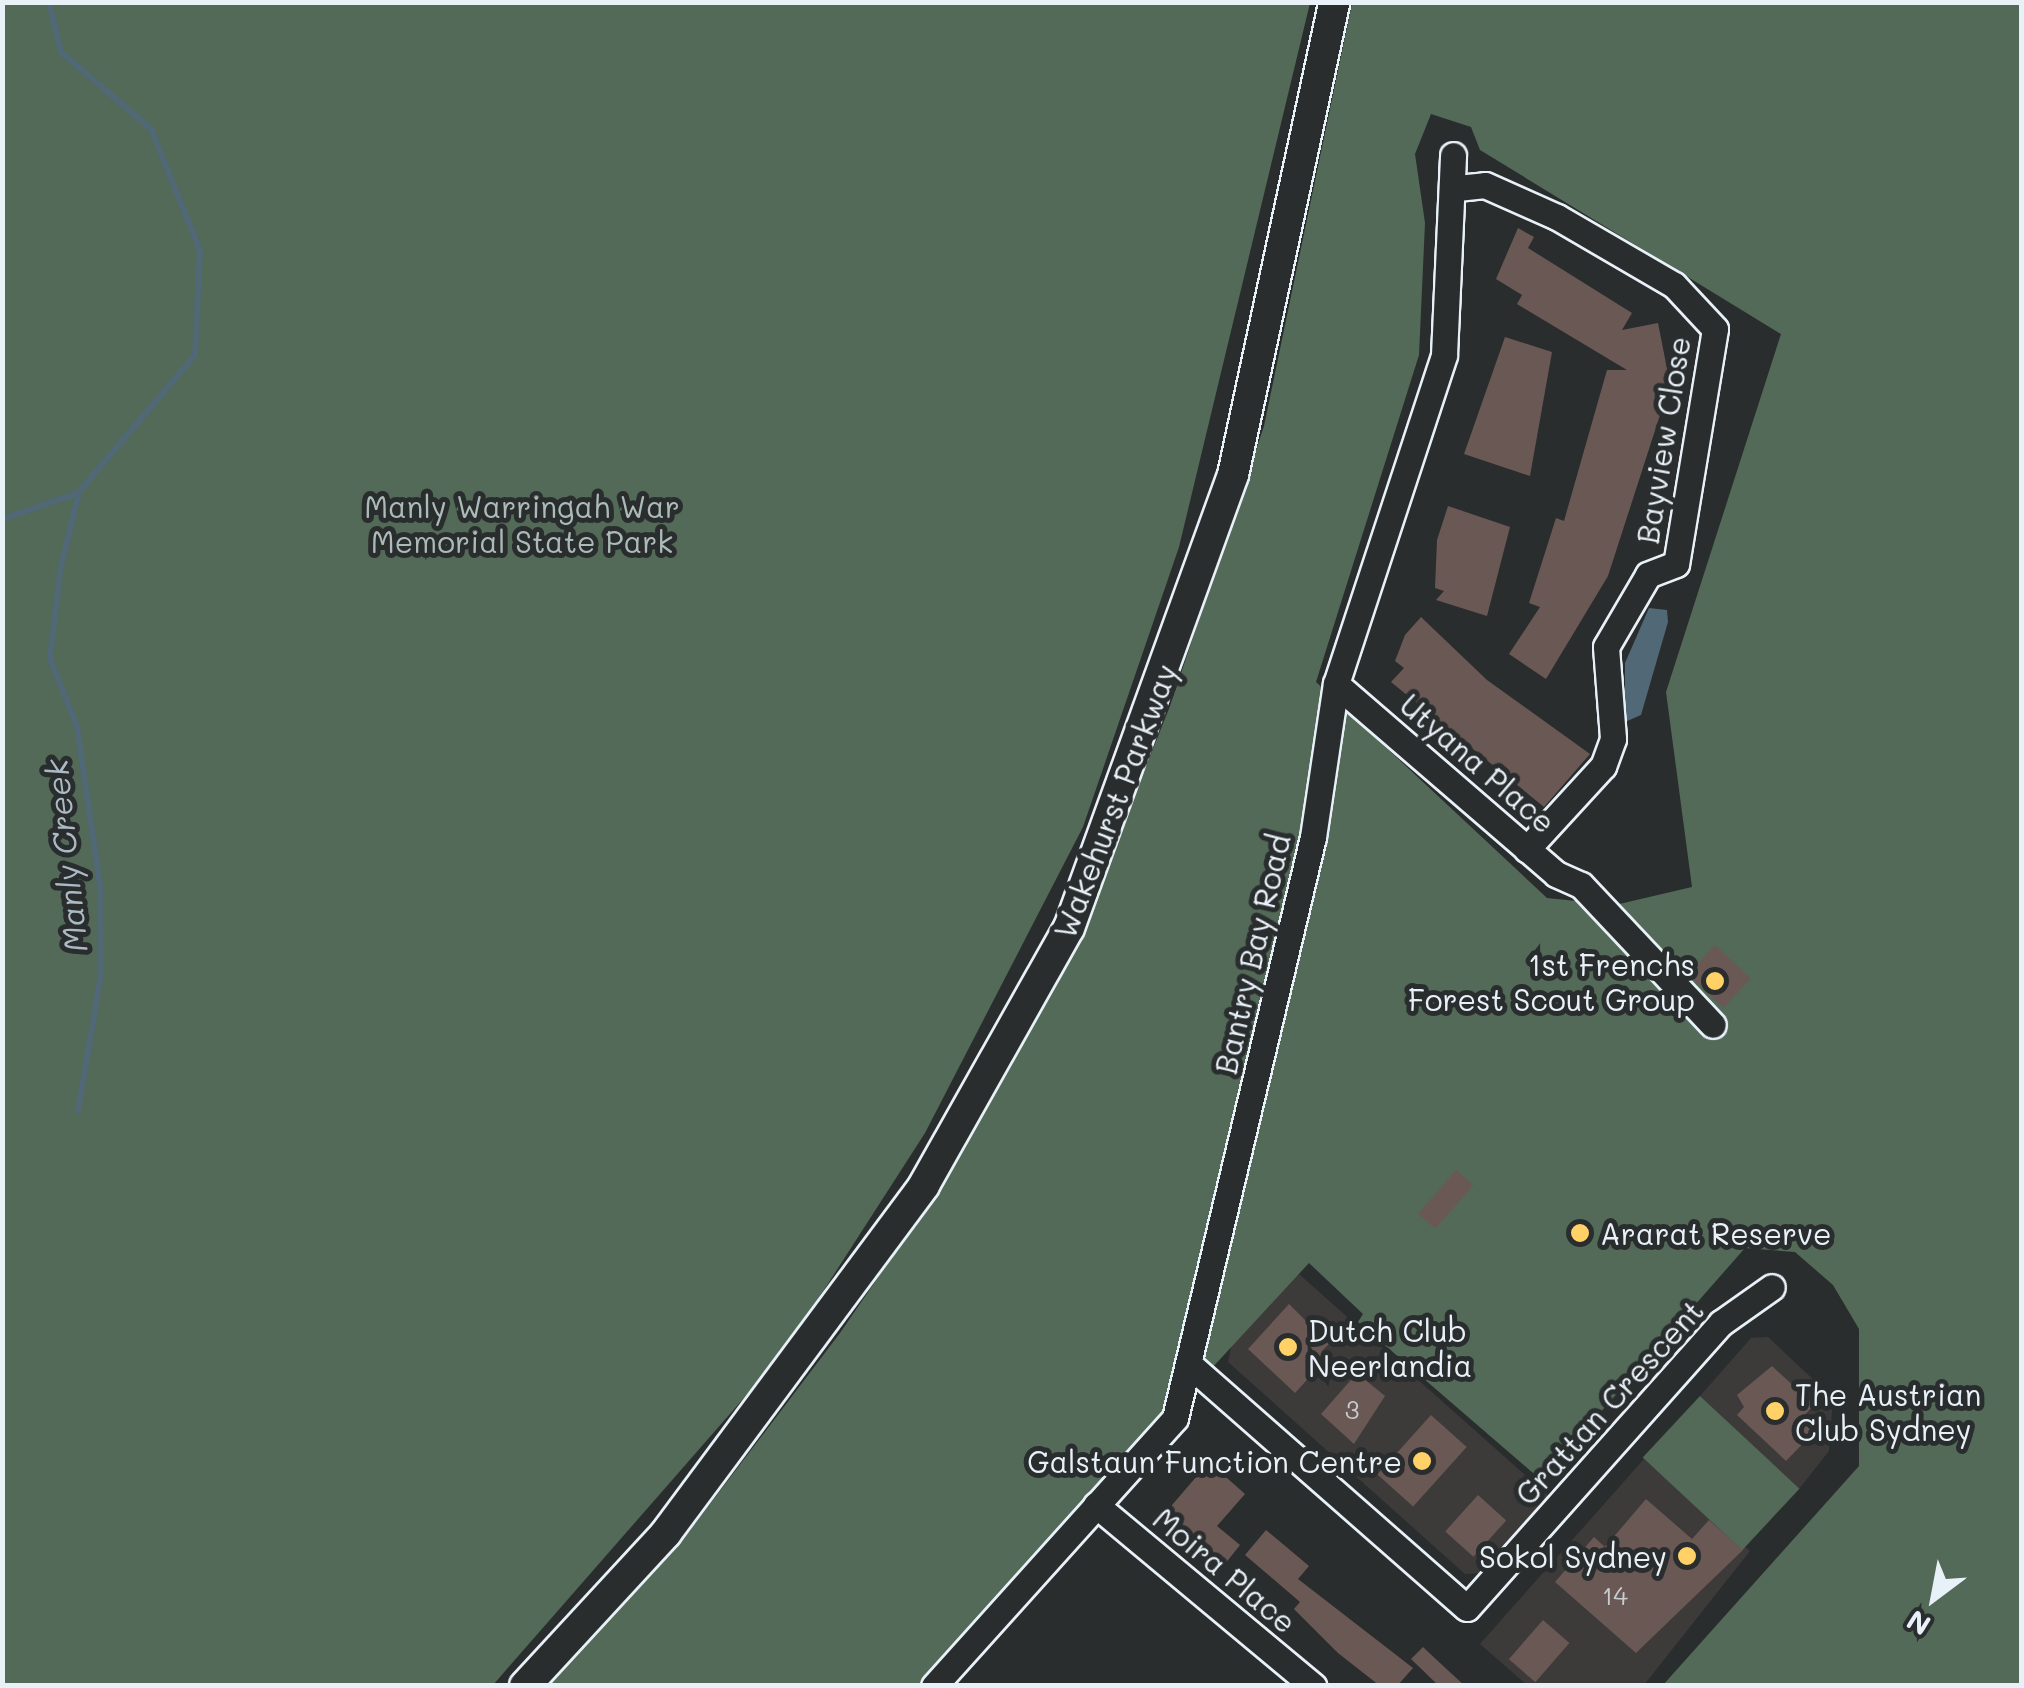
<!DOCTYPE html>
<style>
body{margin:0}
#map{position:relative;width:2024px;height:1688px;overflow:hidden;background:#2a2d2e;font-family:Mali,sans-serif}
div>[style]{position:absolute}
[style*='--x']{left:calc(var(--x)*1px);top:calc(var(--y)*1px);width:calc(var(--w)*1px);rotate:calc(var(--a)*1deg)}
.built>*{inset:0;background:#3d3a3a}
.green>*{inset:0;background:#526a57;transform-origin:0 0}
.water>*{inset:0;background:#516876}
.stream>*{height:6px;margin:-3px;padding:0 3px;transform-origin:3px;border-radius:3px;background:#516876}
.building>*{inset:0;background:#6a5855;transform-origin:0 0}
.roads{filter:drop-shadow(2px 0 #e8f1f8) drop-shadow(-2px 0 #e8f1f8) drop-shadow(0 2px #e8f1f8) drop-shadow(0 -2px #e8f1f8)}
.minor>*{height:25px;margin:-12.5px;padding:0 12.5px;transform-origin:12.5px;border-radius:12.5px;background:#2a2d2e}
.major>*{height:30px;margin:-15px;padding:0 15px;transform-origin:15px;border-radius:15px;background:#2a2d2e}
.dots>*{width:28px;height:28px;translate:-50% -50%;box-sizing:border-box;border:5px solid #2a2d2e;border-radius:50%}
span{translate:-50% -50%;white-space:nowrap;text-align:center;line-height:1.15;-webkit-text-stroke:10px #2a2d2e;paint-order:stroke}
.number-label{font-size:25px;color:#c8cbcf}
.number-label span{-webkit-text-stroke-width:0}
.street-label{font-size:30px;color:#e8f1f8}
.park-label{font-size:30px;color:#acbbb8}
.poi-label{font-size:30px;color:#e8f1f8}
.right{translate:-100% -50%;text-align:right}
.left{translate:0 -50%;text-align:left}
.water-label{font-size:32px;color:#acbac4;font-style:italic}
.frame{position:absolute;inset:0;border:5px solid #e8f1f8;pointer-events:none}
.north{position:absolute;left:1884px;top:1548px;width:100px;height:100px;-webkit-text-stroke:8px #2a2d2e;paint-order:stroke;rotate:212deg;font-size:28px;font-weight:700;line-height:40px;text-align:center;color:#e8f1f8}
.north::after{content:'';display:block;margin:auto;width:35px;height:45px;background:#e8f1f8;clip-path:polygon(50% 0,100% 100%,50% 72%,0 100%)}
</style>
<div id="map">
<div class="built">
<div style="clip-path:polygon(1254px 1234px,1551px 1498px,1485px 1573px,1465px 1574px,1228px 1362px)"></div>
<div style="clip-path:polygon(1768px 1337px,1833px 1398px,1829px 1451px,1799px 1489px,1700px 1396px,1751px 1338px)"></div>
<div style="clip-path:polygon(1644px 1459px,1750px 1551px,1644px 1685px,1527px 1685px,1480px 1644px)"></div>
</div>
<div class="green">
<div style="clip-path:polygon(2px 3px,1310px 3px,1179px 547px,1083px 827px,925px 1133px,784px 1352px,493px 1685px,3px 1685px)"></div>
<div style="clip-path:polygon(evenodd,1352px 3px,2021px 3px,2021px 1685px,1663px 1685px,1859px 1466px,1859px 1329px,1833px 1285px,1795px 1252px,1745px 1248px,1541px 1480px,1358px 1322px,1363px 1314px,1309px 1263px,919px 1685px,542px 1686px,688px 1533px,840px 1333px,946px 1178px,1084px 923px,1170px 706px,1264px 426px,1352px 3px,1431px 114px,1471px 127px,1480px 150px,1781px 334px,1666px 692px,1692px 887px,1615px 905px,1547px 898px,1316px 682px,1419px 355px,1425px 223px,1415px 154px,1431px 114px)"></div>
<div style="left:1700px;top:1396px;width:136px;height:84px;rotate:43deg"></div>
</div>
<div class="water">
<div style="clip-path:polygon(1649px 608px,1667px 610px,1668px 622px,1641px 715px,1625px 722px,1625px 663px)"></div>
</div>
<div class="stream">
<div style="--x:49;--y:2;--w:51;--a:76.5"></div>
<div style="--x:61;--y:52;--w:118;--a:40.5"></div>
<div style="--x:151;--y:129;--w:131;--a:68"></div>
<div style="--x:200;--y:250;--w:105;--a:92.7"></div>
<div style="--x:195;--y:355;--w:180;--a:130.3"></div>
<div style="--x:79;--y:492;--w:82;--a:103.4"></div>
<div style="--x:60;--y:572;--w:88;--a:96.6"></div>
<div style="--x:50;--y:659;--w:72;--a:68.1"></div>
<div style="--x:77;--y:726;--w:162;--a:81.8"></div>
<div style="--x:100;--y:886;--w:88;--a:89.3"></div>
<div style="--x:101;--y:974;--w:139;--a:99.5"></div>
<div style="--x:2;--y:519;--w:80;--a:-18.9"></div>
</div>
<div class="building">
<div style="clip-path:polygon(1518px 228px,1534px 237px,1528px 248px,1632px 313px,1622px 330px,1658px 323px,1670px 384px,1608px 576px,1546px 679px,1509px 654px,1540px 607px,1529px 603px,1556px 518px,1564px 521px,1607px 370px,1627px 370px,1517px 304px,1522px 295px,1496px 279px)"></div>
<div style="clip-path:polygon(1505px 337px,1552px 352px,1530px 476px,1464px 454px)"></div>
<div style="clip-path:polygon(1448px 506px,1510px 527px,1487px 616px,1436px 600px,1444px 591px,1435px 588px,1437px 540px)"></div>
<div style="clip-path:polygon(1421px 617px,1487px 680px,1590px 754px,1544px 807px,1391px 682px,1404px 668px,1395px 661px,1405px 635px)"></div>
<div style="left:1715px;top:945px;width:49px;height:40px;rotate:43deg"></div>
<div style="left:1456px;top:1170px;width:23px;height:58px;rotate:41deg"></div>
<div style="clip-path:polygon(1289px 1304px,1329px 1344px,1321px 1352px,1327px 1358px,1295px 1393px,1248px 1349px)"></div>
<div style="clip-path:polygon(1772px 1366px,1814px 1405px,1800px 1420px,1814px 1432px,1786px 1461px,1737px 1415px,1744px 1407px,1737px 1395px)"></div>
<div style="clip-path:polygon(1357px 1373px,1385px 1396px,1354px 1444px,1321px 1414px)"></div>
<div style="left:1431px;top:1415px;width:48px;height:80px;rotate:42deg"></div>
<div style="clip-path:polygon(1209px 1462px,1245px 1494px,1217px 1526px,1240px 1545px,1225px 1564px,1160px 1519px)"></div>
<div style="left:1478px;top:1495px;width:38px;height:49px;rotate:42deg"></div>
<div style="clip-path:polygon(1646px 1499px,1692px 1539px,1709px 1520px,1743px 1550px,1636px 1653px,1555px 1582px,1594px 1537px,1605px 1547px)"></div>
<div style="clip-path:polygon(1266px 1530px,1309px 1566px,1298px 1579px,1413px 1668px,1397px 1686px,1380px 1686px,1338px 1653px,1294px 1609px,1300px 1602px,1245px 1555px)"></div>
<div style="left:1543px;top:1620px;width:35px;height:52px;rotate:41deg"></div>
<div style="clip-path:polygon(1423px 1647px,1440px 1663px,1465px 1686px,1439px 1686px,1411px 1659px)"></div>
</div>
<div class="roads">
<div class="minor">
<div style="--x:1457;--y:188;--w:28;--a:-6"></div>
<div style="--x:1485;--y:185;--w:79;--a:24"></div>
<div style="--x:1557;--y:217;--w:135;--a:30.2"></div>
<div style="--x:1674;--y:285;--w:60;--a:47"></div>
<div style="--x:1715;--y:329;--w:238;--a:99.4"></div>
<div style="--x:1676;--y:564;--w:30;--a:159"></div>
<div style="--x:1648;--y:575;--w:83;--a:120.3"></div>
<div style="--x:1606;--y:647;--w:92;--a:85.6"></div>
<div style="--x:1613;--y:739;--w:29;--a:110"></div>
<div style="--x:1603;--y:766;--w:113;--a:132.5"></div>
<div style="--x:1336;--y:684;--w:291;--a:40.8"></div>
<div style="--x:1556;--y:874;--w:27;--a:24"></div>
<div style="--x:1581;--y:885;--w:192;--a:46.7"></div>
<div style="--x:1190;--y:1365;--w:368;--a:41.3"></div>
<div style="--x:1467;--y:1608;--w:382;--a:-48.3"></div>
<div style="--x:1721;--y:1323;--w:62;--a:-35.2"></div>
<div style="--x:1096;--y:1505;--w:283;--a:39.8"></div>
<div style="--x:934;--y:1686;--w:360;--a:-48"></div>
<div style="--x:1175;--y:1418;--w:597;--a:-76.64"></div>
<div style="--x:1313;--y:837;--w:155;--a:-81.5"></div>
<div style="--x:1336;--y:684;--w:346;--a:-71.8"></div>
<div style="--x:1444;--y:355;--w:200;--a:-87.4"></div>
</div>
<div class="major">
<div style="--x:525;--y:1686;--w:208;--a:-47.3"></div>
<div style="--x:666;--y:1533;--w:433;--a:-53.4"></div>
<div style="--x:924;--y:1185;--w:295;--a:-60.6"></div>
<div style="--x:1069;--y:928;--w:482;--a:-70.1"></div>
<div style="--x:1233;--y:475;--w:484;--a:-77.9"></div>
</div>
</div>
<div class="dots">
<div style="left:1715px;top:981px;background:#ffd166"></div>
<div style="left:1580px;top:1233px;background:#ffd166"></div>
<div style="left:1288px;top:1347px;background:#ffd166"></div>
<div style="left:1775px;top:1411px;background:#ffd166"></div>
<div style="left:1422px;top:1461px;background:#ffd166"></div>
<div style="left:1687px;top:1556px;background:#ffd166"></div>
</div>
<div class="number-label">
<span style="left:1352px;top:1409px">3</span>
<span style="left:1615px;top:1595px">14</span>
</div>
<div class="street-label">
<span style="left:1663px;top:440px;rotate:-81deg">Bayview Close</span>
<span style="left:1478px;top:763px;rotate:41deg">Utyana Place</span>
<span style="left:1115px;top:801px;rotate:-69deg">Wakehurst Parkway</span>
<span style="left:1252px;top:954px;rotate:-77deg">Bantry Bay Road</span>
<span style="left:1609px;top:1402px;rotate:-48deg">Grattan Crescent</span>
<span style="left:1225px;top:1570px;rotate:40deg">Moira Place</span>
</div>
<div class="park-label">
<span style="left:522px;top:523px">Manly Warringah War<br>Memorial State Park</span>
</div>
<div class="poi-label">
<span class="right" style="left:1695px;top:981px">1st Frenchs<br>Forest Scout Group</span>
<span class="left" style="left:1600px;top:1233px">Ararat Reserve</span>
<span class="left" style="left:1308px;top:1347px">Dutch Club<br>Neerlandia</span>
<span class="left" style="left:1795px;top:1411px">The Austrian<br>Club Sydney</span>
<span class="right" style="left:1402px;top:1461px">Galstaun Function Centre</span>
<span class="right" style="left:1667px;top:1556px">Sokol Sydney</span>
</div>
<div class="water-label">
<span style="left:65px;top:856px;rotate:-96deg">Manly Creek</span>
</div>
<div class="frame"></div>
<div class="north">N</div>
</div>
